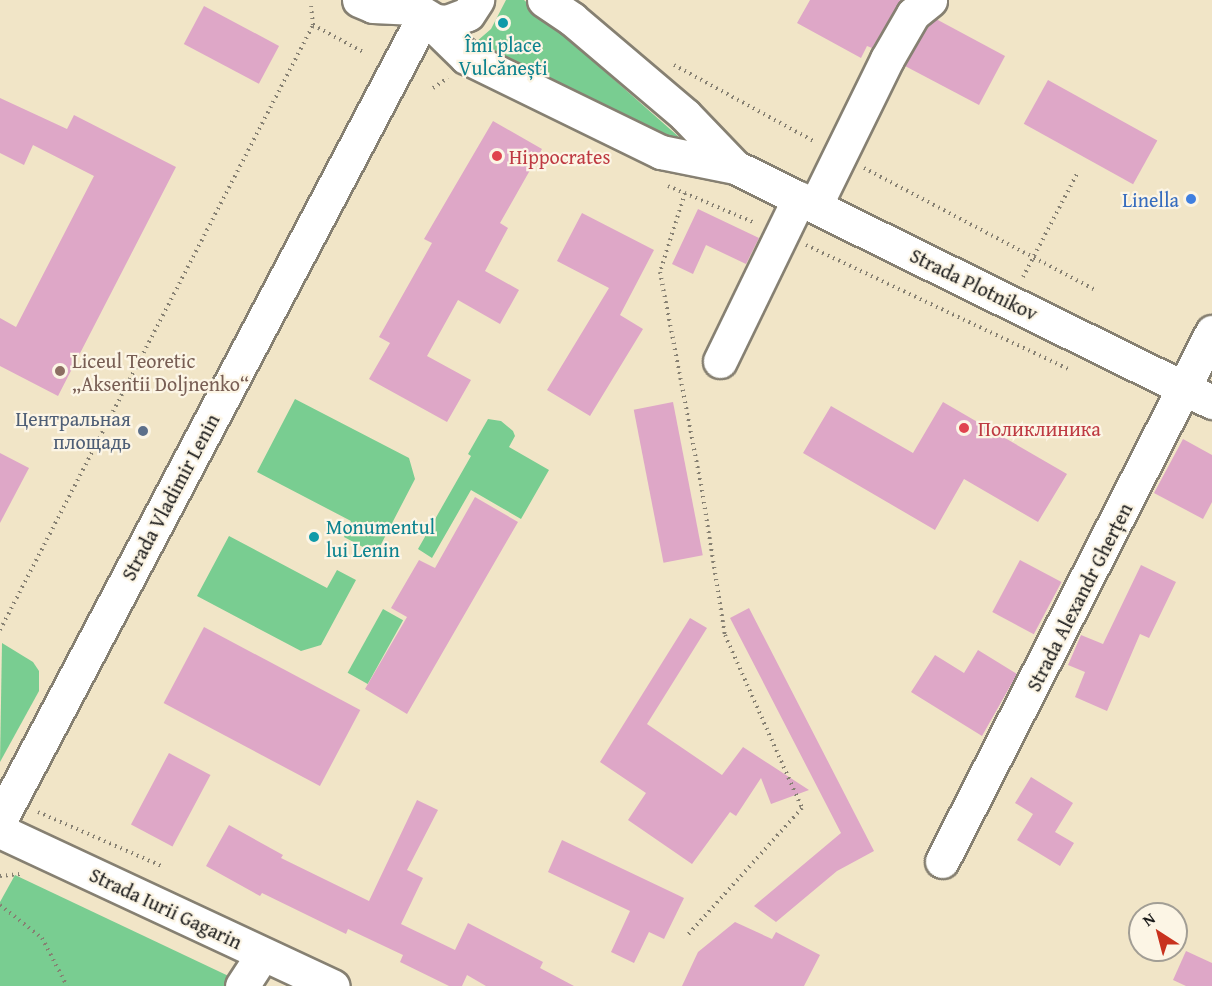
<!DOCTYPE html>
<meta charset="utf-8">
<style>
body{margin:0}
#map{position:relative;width:1212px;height:986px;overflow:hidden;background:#f1e5c7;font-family:"Gentium Book Plus",serif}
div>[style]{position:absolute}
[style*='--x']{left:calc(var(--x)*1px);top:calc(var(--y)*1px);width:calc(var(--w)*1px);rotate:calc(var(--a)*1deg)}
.green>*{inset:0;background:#79cd91;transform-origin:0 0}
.building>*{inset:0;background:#dea7c7;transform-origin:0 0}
.path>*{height:4px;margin-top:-2px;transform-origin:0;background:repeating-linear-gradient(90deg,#868072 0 1.5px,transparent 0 6px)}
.roads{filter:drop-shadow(2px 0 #868072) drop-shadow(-2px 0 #868072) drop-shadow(0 2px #868072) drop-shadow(0 -2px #868072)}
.minor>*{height:33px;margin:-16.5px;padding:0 16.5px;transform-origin:16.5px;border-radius:16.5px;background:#fff}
.major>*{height:33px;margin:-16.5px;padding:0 16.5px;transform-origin:16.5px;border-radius:16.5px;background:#fff}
.dots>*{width:16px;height:16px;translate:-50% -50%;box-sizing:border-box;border:3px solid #fcf5e5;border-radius:50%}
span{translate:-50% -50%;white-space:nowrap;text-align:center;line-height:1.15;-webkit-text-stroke:4.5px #fcf5e5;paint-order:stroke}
.culture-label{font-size:20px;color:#0d838f}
.left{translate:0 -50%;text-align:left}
.health-label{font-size:20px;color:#be3a42}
.shop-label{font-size:20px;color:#366cbe}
.right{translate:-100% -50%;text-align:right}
.street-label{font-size:20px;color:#1c1c1c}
.education-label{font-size:20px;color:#785e54}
.service-label{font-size:20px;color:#4e5e75}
.north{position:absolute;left:1128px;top:902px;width:60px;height:60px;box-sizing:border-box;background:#fcf5e5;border:2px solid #a29e95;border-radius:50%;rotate:324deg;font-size:16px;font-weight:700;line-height:24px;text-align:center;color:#1c1c1c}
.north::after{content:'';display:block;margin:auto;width:21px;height:27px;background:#c8321e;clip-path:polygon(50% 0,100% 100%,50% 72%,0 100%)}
</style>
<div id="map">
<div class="green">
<div style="clip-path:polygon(506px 0,524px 0,688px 145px,476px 42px,491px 29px)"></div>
<div style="clip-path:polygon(295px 399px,409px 458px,415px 479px,376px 554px,344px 537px,351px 521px,257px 472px)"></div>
<div style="clip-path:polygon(488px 419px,501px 421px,513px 431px,515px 436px,509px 447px,549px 470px,521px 519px,471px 490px,432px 558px,418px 549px,471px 456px,468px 454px)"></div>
<div style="clip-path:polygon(229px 536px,327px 588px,337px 570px,356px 580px,321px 645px,301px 651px,197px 596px)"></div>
<div style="left:383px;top:609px;width:23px;height:73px;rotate:29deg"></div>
<div style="clip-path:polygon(2px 643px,33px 662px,39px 671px,39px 691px,0 762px)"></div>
<div style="clip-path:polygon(15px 875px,237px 980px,233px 986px,0 986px,0 902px)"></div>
</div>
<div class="building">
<div style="clip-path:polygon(810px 0,901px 0,872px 48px,867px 46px,861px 58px,797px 23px)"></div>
<div style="left:204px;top:6px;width:85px;height:43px;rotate:28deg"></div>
<div style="clip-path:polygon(936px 19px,1005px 56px,979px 105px,905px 66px,928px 26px)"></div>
<div style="left:1048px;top:80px;width:125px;height:50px;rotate:29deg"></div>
<div style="clip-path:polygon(0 98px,67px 129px,74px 115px,176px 167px,58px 396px,0 366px,0 318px,16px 327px,94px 176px,33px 145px,24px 165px,0 153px)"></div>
<div style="clip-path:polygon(493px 121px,542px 149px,500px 223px,508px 228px,485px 271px,519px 290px,500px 324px,458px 300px,427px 356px,471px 380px,447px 422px,369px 379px,390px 343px,379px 337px,432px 243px,424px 239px)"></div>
<div style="clip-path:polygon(698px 209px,759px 238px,746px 264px,706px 245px,693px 274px,672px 264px)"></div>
<div style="clip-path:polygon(582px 213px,654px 250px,620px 315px,643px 329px,590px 416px,547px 390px,609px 288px,557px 261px)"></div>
<div style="left:673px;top:402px;width:156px;height:40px;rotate:79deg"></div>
<div style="clip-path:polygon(943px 402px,1067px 474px,1038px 522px,964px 479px,935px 530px,803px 453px,831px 406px,913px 453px)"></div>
<div style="clip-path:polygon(1183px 439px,1212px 455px,1212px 502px,1203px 519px,1154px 493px)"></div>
<div style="clip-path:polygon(0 453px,29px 468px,0 523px)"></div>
<div style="clip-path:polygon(475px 497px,518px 522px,407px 714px,365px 689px,407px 617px,391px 608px,419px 560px,435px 568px)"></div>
<div style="left:1020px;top:560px;width:47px;height:59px;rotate:28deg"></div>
<div style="clip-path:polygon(1141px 565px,1176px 582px,1149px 638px,1140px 634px,1107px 711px,1075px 697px,1085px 672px,1068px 665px,1081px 635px,1103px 644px)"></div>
<div style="clip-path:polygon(749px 608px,874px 851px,837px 871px,776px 922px,754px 906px,841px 833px,730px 618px)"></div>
<div style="clip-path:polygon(690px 618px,707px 628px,647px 724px,722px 775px,743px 747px,809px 790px,771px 804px,761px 778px,736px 816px,730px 812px,692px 864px,628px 820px,646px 793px,600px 762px)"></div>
<div style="left:204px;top:627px;width:177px;height:86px;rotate:28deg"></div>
<div style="clip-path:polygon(978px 650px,1017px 674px,982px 736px,911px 692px,935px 655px,964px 673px)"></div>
<div style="left:169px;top:753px;width:47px;height:81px;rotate:28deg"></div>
<div style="clip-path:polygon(1031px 777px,1073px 803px,1055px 832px,1074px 843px,1060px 866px,1017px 840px,1033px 814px,1015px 803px)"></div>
<div style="clip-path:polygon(417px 800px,438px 810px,407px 870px,423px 878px,401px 924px,455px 950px,468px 923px,543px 962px,540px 968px,574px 986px,486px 986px,467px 975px,462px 986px,449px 986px,400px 962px,403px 955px,348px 929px,346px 934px,262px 893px,260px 896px,206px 866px,229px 825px,283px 855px,281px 858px,369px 901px)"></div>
<div style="clip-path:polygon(562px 840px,684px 898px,664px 939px,649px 932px,634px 963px,611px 952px,630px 911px,548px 872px)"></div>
<div style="clip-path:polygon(735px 922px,772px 939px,776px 932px,820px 955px,804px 986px,682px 986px,698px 952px)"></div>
<div style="clip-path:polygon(1186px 951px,1212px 963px,1212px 986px,1186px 986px,1173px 980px)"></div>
</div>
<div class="path">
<div style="--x:313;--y:25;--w:59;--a:28.3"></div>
<div style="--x:674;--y:65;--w:161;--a:28.6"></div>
<div style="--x:433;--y:88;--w:18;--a:-34"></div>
<div style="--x:864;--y:168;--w:261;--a:27.8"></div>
<div style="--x:668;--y:186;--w:95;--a:23"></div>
<div style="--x:685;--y:193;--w:83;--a:107.6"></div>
<div style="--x:660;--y:272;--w:216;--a:79.1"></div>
<div style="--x:701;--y:484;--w:153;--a:81"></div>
<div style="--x:725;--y:635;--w:189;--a:66"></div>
<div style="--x:802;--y:808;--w:173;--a:132"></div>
<div style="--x:806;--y:245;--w:293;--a:25.3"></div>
<div style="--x:1023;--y:277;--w:119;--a:-62.4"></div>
<div style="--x:0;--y:630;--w:681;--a:-62.64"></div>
<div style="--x:313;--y:25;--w:19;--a:-96"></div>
<div style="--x:38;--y:812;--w:137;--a:23.6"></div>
<div style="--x:0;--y:876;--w:20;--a:-6"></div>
<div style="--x:0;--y:905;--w:53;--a:38.2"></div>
<div style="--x:42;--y:938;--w:54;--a:62.5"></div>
</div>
<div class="roads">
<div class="minor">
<div style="--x:815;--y:206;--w:164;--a:-63.9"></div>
<div style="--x:887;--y:59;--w:52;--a:-60"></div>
<div style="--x:913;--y:14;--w:22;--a:-39"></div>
<div style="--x:720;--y:361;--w:181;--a:-64.1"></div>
<div style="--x:0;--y:831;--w:367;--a:25"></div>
<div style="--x:942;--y:861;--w:594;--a:-62.96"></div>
<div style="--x:242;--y:986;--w:38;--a:-57"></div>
</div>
<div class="major">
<div style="--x:359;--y:0;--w:15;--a:23"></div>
<div style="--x:373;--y:6;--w:42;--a:2.7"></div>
<div style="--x:544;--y:0;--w:34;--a:34"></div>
<div style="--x:572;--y:19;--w:148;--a:40.3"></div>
<div style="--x:685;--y:115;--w:72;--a:46.1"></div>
<div style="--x:417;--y:10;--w:21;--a:31"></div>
<div style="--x:435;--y:21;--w:12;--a:5"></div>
<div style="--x:447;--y:22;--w:22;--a:-21"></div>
<div style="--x:468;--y:14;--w:17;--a:-57"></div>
<div style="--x:0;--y:820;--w:909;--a:-62.19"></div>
<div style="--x:424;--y:16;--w:59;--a:44.3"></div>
<div style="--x:466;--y:57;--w:217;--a:26"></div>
<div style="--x:661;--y:152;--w:76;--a:11.5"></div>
<div style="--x:735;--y:167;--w:532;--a:26.23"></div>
</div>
</div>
<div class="dots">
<div style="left:503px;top:23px;background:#0f9aa8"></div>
<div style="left:497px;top:156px;background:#e0444e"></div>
<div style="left:1191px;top:199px;background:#3f7fe0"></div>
<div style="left:60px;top:371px;background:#8d6e63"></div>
<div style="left:964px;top:428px;background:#e0444e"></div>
<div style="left:143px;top:431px;background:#5c6f8a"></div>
<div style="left:314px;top:537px;background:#0f9aa8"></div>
</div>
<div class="culture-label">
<span style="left:503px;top:56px">Îmi place<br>Vulcănești</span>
<span class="left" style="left:326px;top:538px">Monumentul<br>lui Lenin</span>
</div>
<div class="health-label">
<span class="left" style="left:509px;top:156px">Hippocrates</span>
<span class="left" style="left:978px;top:428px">Поликлиника</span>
</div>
<div class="shop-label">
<span class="right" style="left:1179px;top:199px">Linella</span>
</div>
<div class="street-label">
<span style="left:974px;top:284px;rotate:26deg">Strada Plotnikov</span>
<span style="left:170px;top:497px;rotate:-62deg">Strada Vladimir Lenin</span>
<span style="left:1079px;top:597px;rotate:-63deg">Strada Alexandr Gherțen</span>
<span style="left:166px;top:908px;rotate:25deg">Strada Iurii Gagarin</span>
</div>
<div class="education-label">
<span class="left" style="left:72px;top:372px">Liceul Teoretic<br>„Aksentii Doljnenko“</span>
</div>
<div class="service-label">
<span class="right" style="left:131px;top:430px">Центральная<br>площадь</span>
</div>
<div class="north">N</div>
</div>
